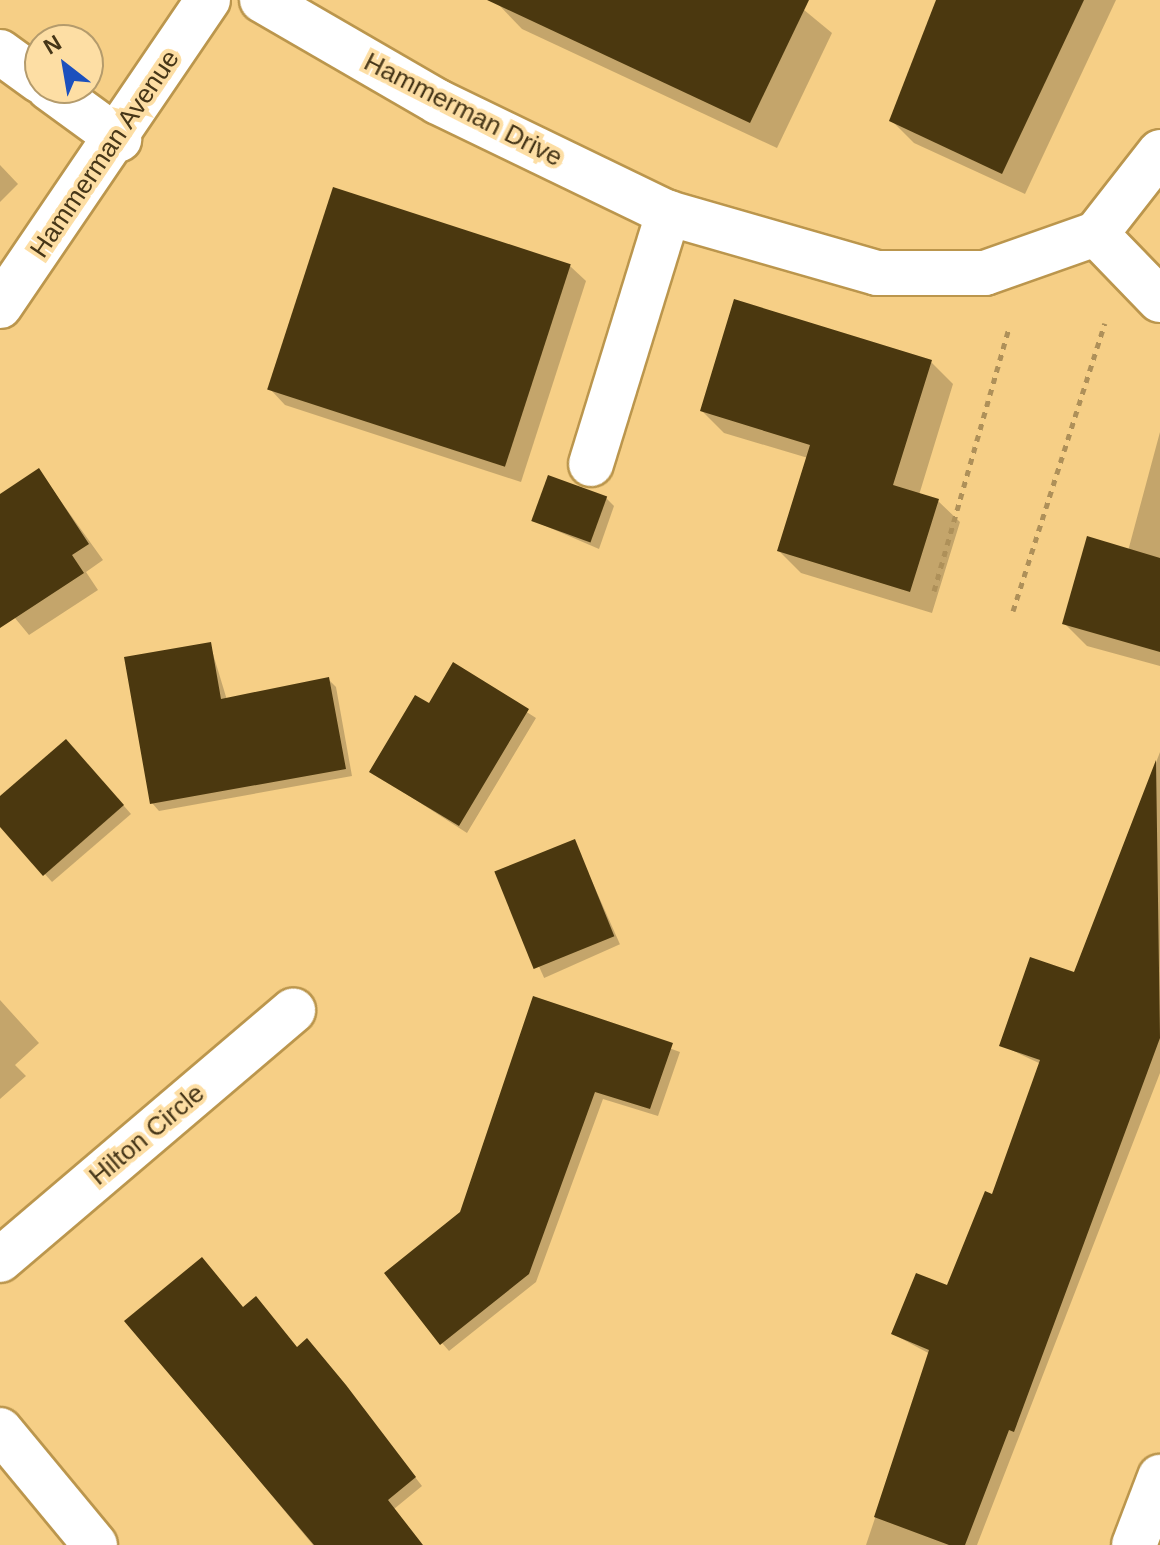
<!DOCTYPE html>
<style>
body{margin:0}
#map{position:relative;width:1160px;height:1545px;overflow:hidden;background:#f6cf86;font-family:Arial,sans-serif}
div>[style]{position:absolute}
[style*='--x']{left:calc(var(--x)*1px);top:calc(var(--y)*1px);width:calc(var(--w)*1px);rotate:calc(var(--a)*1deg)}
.shadow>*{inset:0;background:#0003;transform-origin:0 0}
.building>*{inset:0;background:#4b380f;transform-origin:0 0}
.path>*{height:5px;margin-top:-2.5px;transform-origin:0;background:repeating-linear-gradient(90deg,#ae9059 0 6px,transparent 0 12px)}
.roads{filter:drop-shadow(2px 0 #bb964d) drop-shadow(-2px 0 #bb964d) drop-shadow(0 2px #bb964d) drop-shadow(0 -2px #bb964d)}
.minor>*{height:44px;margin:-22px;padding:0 22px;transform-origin:22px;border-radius:22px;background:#fff}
.tertiary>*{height:44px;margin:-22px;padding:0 22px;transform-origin:22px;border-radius:22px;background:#fff}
span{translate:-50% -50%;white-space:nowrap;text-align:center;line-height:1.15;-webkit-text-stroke:8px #fddea4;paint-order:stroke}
.street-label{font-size:26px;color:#463618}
.north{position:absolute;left:24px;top:24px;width:80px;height:80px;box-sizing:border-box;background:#fddea4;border:2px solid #b49b6c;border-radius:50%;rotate:329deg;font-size:22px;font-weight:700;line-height:32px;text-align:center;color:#463618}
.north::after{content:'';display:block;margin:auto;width:28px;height:36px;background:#1c50bd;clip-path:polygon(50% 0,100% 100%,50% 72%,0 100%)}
</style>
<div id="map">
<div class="shadow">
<div style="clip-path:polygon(792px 0,832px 33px,777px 148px,522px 29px,496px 2px)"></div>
<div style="clip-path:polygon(938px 0,1116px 0,1025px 194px,914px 143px,892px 121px)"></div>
<div style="clip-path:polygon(0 165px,18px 184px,0 202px)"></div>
<div style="clip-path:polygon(570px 266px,586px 281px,521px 482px,285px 405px,270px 389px)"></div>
<div style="clip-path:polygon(931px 362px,953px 384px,919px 495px,937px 500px,960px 522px,932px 613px,801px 573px,779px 551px,808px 458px,724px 433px,702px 411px)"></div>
<div style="clip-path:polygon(1160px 432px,1160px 666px,1087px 646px,1065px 624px,1128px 551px)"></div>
<div style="clip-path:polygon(39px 471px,103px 560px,86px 572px,98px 590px,29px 635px,0 600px,0 496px)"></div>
<div style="clip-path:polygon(606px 498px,614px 506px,599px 549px,534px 521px)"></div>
<div style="clip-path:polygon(210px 644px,227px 700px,328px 679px,336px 687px,352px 776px,159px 811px,152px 803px)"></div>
<div style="clip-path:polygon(453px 665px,536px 718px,467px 833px,372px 772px,430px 706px)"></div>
<div style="clip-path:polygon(74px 749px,131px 814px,52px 882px,0 824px,0 799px)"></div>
<div style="clip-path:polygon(1160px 752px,1160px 1073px,977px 1545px,866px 1545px,930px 1354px,893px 1334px,948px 1287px,994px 1196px,1041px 1064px,1001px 1045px,1075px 975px)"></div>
<div style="left:574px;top:841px;width:113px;height:83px;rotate:66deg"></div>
<div style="clip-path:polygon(534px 999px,680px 1052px,658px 1116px,603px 1099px,536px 1282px,449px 1351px,442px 1343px,462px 1213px)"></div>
<div style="clip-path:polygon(0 1000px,39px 1043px,15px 1065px,26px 1076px,0 1099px)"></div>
<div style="clip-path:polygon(243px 1309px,298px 1349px,315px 1349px,422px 1486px,394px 1509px,422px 1545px,313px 1545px,127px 1322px)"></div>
</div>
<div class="building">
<div style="clip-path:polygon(487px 0,809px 0,750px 123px)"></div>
<div style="clip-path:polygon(936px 0,1084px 0,1002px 174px,889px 121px)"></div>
<div style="left:333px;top:187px;width:250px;height:213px;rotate:18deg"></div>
<div style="clip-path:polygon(734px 299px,932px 360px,893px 485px,939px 499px,910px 592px,777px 551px,810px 445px,700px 411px)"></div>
<div style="clip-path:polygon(39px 468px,89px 544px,72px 555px,84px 573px,0 628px,0 494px)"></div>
<div style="left:548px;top:475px;width:63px;height:49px;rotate:20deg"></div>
<div style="clip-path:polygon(1087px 536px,1160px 558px,1160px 652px,1062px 624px)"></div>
<div style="clip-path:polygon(211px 642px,221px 699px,329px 677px,346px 769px,150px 804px,124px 657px)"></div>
<div style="clip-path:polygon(453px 662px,529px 709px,459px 826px,369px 772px,415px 695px,429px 703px)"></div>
<div style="clip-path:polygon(66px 739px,124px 805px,43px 876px,0 827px,0 796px)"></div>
<div style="clip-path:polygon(1156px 760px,1160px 1038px,1014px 1432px,1009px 1430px,965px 1545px,949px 1545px,874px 1517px,929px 1350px,891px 1334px,916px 1273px,947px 1285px,985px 1191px,992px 1194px,1040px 1060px,999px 1046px,1030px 957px,1074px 972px)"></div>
<div style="left:575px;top:839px;width:105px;height:87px;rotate:68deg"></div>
<div style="clip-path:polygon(533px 996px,673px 1043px,650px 1109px,595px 1092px,529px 1274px,440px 1345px,384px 1273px,460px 1212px)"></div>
<div style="clip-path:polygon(202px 1257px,243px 1307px,256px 1296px,297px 1347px,307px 1338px,346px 1385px,416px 1477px,388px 1500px,423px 1545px,314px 1545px,124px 1321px)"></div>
</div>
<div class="path">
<div style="--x:934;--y:591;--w:274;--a:-74.1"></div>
<div style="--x:1013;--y:611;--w:302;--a:-72.3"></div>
</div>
<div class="roads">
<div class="minor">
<div style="--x:262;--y:0;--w:203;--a:30.1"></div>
<div style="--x:438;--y:102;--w:255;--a:25.8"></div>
<div style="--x:668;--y:213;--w:217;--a:16"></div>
<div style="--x:877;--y:273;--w:108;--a:0"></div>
<div style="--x:985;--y:273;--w:118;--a:-19.4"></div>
<div style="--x:1096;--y:234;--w:104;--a:-52"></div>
<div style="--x:0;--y:52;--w:49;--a:35.9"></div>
<div style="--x:49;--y:88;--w:87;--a:36.1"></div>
<div style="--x:1096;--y:234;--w:92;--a:45.9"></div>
<div style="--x:0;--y:306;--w:370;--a:-55.8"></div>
<div style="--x:591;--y:464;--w:263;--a:-72.9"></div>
<div style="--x:0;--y:1260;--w:385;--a:-40.4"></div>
</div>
<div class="tertiary">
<div style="--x:0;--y:1430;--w:149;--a:50.4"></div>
<div style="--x:1134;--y:1545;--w:73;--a:-69.1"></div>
</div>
</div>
<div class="street-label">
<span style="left:463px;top:110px;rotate:27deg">Hammerman Drive</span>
<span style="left:105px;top:154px;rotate:-56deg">Hammerman Avenue</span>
<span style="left:147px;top:1135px;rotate:-40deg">Hilton Circle</span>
</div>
<div class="north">N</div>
</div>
